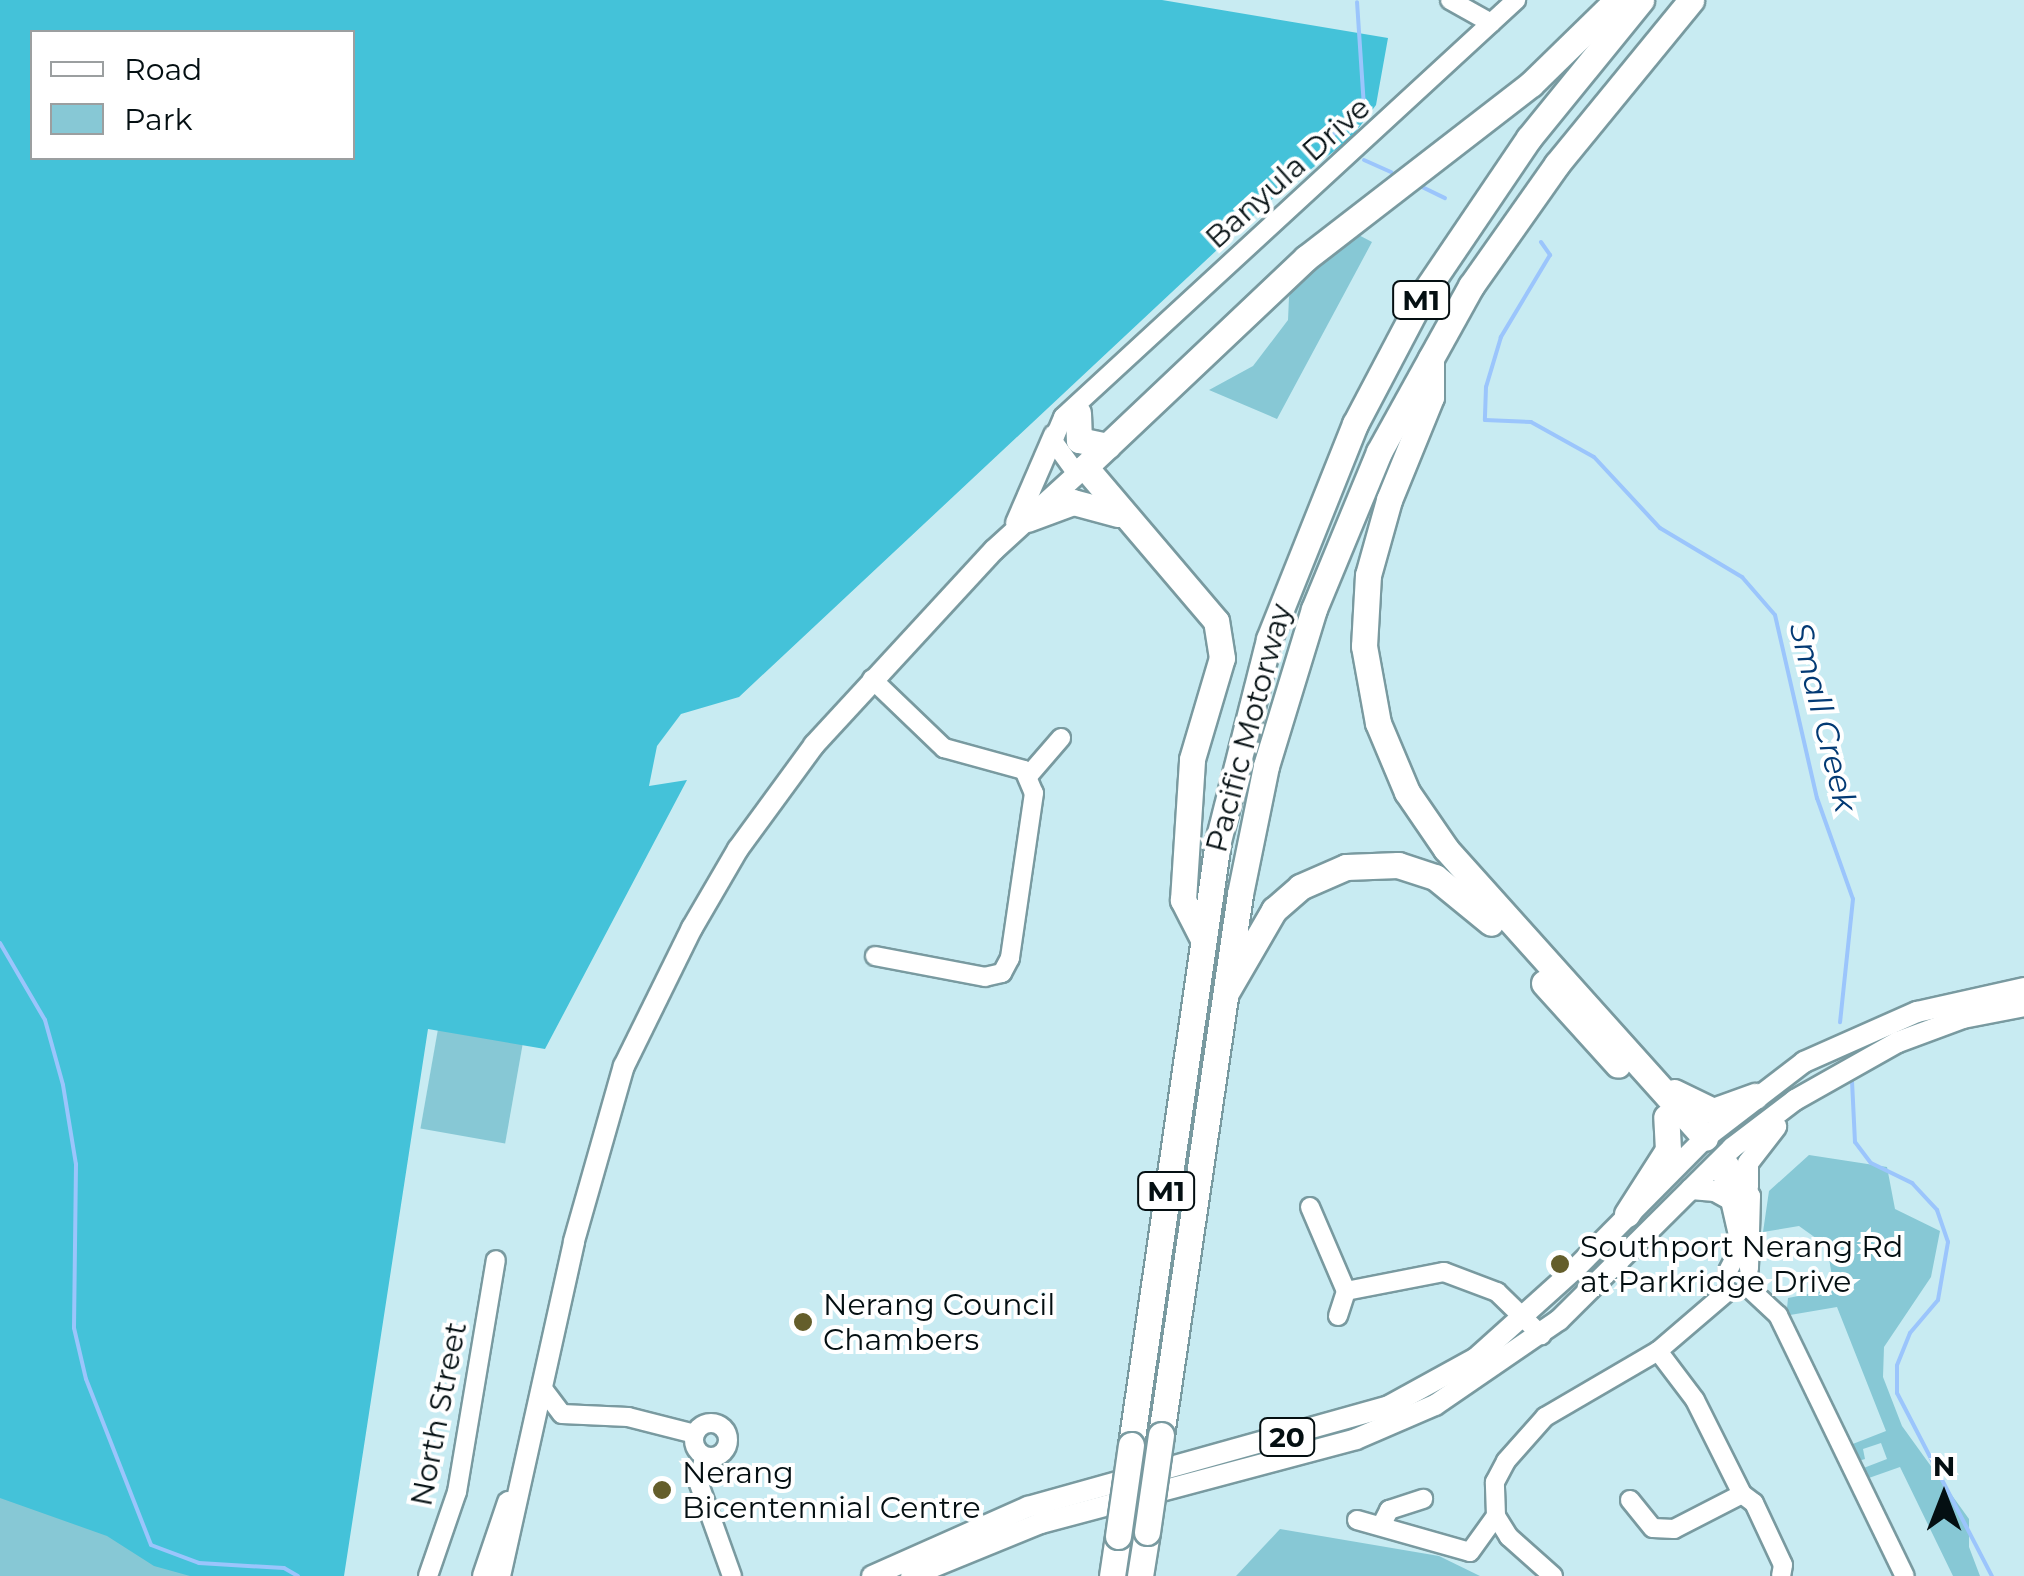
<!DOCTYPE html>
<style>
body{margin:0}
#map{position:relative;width:2024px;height:1576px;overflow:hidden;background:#c8ebf2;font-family:Montserrat,sans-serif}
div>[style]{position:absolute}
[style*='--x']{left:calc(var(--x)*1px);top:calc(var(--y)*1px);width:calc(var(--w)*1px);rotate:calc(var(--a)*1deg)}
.green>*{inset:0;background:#87c8d5;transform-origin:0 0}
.forest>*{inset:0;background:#44c2d9}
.stream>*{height:4px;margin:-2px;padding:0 2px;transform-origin:2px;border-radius:2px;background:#9bc5fc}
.roads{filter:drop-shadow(2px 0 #799aa0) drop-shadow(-2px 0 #799aa0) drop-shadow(0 2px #799aa0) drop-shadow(0 -2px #799aa0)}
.minor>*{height:18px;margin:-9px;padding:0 9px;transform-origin:9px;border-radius:9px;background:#fff}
.minor>.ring{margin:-9px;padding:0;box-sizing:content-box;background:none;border:18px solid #fff;border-radius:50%}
.major>*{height:20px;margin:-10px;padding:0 10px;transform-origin:10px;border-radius:10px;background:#fff}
.highway>*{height:25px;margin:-12.5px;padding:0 12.5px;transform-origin:12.5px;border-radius:12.5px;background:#fff}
.bridges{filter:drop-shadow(2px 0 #799aa0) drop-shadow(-2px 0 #799aa0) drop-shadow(0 2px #799aa0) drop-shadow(0 -2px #799aa0)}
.highway-bridge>*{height:25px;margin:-12.5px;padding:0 12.5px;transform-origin:12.5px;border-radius:12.5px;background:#fff}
.dots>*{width:28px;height:28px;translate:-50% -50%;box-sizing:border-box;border:5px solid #fff;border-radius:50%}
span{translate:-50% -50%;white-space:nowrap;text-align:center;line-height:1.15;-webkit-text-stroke:8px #fff;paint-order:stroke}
.shield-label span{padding:2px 8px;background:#fff;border:2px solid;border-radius:8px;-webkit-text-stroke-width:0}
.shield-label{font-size:28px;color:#040f12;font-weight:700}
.street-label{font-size:30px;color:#040f12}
.poi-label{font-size:30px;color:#040f12}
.left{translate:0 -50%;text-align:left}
.water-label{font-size:32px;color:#033a74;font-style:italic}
.legend{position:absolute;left:30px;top:30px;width:325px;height:130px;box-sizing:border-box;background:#fff;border:2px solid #9b9fa0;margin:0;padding:12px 18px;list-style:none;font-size:30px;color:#040f12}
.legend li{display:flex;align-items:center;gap:20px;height:50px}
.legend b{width:50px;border:2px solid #9b9fa0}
.north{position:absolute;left:1894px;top:1446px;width:100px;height:100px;-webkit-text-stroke:8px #fff;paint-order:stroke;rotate:0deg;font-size:28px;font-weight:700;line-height:40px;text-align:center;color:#040f12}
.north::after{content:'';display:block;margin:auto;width:35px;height:45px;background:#040f12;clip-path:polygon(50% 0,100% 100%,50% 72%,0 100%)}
</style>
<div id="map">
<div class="green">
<div style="clip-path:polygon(1351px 231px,1372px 242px,1277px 419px,1209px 390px,1253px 366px,1288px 320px,1289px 297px,1302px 270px)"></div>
<div style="left:438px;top:1029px;width:86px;height:101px;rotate:10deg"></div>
<div style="clip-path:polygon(1809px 1155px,1887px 1167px,1895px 1209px,1940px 1231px,1931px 1277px,1884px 1347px,1883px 1377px,1902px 1426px,1969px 1519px,1969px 1547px,1980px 1576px,1953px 1576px,1900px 1467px,1866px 1479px,1861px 1469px,1887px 1459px,1881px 1443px,1863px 1449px,1865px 1459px,1858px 1461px,1845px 1447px,1886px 1431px,1837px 1307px,1790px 1315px,1787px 1308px,1788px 1298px,1834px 1289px,1827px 1246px,1799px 1226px,1763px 1232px,1769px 1191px)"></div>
<div style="clip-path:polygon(0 1487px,319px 1576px,0 1576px)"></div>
<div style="clip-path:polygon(1280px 1529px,1439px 1556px,1480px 1576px,1236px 1576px)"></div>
</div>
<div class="forest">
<div style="clip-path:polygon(evenodd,0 0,1162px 0,1388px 38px,1376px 105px,1351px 138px,1265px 205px,739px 697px,681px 714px,657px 746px,649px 786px,687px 780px,545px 1049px,428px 1029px,344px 1576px,190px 1576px,154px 1566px,107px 1536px,0 1498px,0 0,32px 32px,352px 32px,352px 158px,32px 158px,32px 32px)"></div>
</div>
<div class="stream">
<div style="--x:1335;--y:145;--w:10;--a:-163"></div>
<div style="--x:1325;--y:142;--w:52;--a:-41.9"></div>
<div style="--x:1364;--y:107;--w:105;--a:-93.8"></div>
<div style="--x:1364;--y:160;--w:30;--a:24"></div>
<div style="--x:1418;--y:185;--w:30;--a:26"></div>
<div style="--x:1541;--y:242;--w:16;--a:55"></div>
<div style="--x:1550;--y:255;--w:96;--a:120.9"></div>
<div style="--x:1501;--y:337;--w:52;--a:106.7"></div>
<div style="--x:1486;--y:387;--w:33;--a:92"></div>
<div style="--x:1485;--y:420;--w:46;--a:2.5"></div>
<div style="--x:1531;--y:422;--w:72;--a:29.1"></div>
<div style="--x:1594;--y:457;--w:97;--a:47.1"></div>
<div style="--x:1660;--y:528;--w:96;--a:30.9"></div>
<div style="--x:1742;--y:577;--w:50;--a:49"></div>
<div style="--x:1775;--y:615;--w:188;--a:77.1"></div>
<div style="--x:1817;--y:798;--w:107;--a:70.4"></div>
<div style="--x:1853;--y:899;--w:124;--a:96"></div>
<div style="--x:0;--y:943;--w:89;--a:59.7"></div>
<div style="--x:45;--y:1020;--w:67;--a:74.5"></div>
<div style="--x:63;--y:1085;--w:80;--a:80.7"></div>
<div style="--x:76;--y:1164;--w:164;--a:90.7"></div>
<div style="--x:74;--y:1328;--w:52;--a:76.8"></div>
<div style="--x:86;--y:1379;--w:178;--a:68.6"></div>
<div style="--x:151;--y:1545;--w:51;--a:20.6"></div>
<div style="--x:199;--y:1563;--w:85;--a:3.4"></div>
<div style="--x:284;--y:1568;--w:16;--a:30"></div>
<div style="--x:1852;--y:1081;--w:61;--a:87.2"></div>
<div style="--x:1855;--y:1142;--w:26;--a:53"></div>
<div style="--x:1871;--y:1163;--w:46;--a:26"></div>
<div style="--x:1912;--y:1183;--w:37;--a:47"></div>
<div style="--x:1937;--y:1210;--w:34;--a:71"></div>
<div style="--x:1948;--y:1242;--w:59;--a:99.8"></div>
<div style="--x:1938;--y:1300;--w:43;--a:130.3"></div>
<div style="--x:1910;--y:1333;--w:35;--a:112"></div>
<div style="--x:1897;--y:1366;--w:27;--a:90"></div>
<div style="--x:1897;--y:1393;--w:206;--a:62.6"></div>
</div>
<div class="roads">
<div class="minor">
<div style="--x:1450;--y:0;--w:47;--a:29.3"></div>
<div style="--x:1077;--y:474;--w:41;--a:-126"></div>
<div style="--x:1053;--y:441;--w:26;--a:-67"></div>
<div style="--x:1063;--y:417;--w:616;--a:-42.63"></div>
<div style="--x:872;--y:679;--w:100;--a:43.8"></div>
<div style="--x:944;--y:748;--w:83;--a:15.4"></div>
<div style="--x:1024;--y:770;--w:25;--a:67"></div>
<div style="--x:1034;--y:793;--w:167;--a:98.3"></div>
<div style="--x:1010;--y:958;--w:17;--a:118"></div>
<div style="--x:1002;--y:973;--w:17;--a:167"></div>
<div style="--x:985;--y:977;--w:112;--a:-169.2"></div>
<div style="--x:1029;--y:775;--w:49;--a:-49.1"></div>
<div style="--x:1724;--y:1156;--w:48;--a:56"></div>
<div style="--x:1751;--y:1196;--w:73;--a:91.6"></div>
<div style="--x:1715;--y:1165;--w:54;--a:57.2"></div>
<div style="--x:1310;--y:1207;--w:91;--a:66.8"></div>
<div style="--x:1346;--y:1291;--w:100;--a:-11"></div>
<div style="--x:1444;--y:1272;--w:57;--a:20.7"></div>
<div style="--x:1497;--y:1292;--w:62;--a:44.3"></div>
<div style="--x:1728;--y:1271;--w:34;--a:-63"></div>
<div style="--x:1751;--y:1290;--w:37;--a:43"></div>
<div style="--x:1778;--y:1315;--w:290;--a:64.1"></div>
<div style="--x:1338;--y:1316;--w:26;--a:-72"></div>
<div style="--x:1658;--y:1351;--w:61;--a:52.9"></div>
<div style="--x:1695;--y:1400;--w:105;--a:63.4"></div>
<div style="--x:1742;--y:1494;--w:15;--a:37"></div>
<div style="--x:1754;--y:1503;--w:68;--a:64.9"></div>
<div style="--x:1783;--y:1565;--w:11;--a:100"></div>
<div style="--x:543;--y:1389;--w:31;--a:53"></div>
<div style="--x:562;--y:1414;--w:66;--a:2.6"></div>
<div style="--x:628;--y:1417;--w:69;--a:14.2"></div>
<div class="ring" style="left:694px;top:1423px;width:16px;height:16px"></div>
<div style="--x:704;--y:1456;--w:28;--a:100"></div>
<div style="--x:699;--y:1484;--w:98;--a:70.3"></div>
<div style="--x:1630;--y:1500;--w:36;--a:51"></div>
<div style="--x:1653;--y:1528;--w:21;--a:3"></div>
<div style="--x:1674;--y:1529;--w:76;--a:-27.2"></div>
<div style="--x:1357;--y:1520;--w:117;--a:15.8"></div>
<div style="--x:1470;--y:1552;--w:44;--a:-54.2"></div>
<div style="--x:1382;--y:1524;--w:16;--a:-63"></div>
<div style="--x:1389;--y:1510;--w:36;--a:-18"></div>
<div style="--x:428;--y:1576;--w:89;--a:-71"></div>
<div style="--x:457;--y:1492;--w:235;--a:-80.5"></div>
<div style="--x:1553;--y:1576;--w:59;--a:-138.4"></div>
<div style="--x:1509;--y:1537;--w:25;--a:-122"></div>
<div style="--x:1496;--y:1516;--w:34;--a:-92"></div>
<div style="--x:1495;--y:1482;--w:24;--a:-62"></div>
<div style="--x:1506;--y:1461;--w:59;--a:-48.4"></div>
<div style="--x:1545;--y:1417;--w:131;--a:-30.3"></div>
<div style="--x:1658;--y:1351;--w:92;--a:-40.6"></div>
</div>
<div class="major">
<div style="--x:1016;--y:523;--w:96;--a:-66.6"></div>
<div style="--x:1748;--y:1187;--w:24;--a:-90"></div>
<div style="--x:1748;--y:1163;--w:46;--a:-52.1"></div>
<div style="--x:1691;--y:1189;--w:24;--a:5"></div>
<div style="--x:1715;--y:1191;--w:18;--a:29"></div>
<div style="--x:1731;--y:1200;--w:49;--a:77.1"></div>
<div style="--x:483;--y:1576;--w:78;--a:-71.3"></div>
<div style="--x:500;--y:1576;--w:343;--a:-77.5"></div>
<div style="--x:574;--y:1241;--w:182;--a:-74.1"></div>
<div style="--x:624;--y:1066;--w:154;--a:-63.8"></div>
<div style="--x:692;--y:928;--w:91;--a:-59.8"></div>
<div style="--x:738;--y:849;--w:129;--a:-53.8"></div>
<div style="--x:814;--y:745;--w:265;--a:-47.3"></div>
<div style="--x:994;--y:550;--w:123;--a:-42.4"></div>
<div style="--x:872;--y:1576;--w:171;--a:-23.9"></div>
<div style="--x:1028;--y:1507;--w:373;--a:-15.6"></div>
<div style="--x:1387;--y:1407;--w:102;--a:-28.8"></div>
<div style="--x:1476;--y:1358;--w:136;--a:-42"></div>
<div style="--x:1577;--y:1267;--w:182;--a:-45.2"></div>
<div style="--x:1705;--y:1138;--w:125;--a:-37.5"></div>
<div style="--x:1804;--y:1062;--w:124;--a:-23.9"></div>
<div style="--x:1917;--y:1012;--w:110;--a:-12.6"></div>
<div style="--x:911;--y:1576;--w:140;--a:-22.2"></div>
<div style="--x:1041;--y:1523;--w:326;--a:-14.9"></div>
<div style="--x:1356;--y:1439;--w:86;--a:-23.3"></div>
<div style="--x:1435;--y:1405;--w:150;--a:-34.4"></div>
<div style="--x:1559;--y:1320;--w:244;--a:-44.8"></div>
<div style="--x:1732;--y:1148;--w:79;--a:-37.3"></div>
<div style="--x:1795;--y:1100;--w:118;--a:-29.4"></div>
<div style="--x:1898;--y:1042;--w:69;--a:-20.3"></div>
<div style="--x:1963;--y:1018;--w:62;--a:-11.1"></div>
</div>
<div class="highway">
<div style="--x:1431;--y:358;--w:39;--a:90"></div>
<div style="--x:1431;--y:397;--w:111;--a:112.2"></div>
<div style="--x:1389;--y:500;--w:78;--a:105.6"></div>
<div style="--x:1368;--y:575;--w:71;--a:93.2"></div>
<div style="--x:1364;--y:646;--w:78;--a:79.7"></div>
<div style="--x:1378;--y:723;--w:75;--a:67.2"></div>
<div style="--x:1407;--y:792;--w:69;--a:55.6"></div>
<div style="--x:1446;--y:849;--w:388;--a:48.1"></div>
<div style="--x:1078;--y:413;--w:27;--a:88"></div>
<div style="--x:1079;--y:440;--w:29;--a:12"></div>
<div style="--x:1027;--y:519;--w:49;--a:-20.3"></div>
<div style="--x:1073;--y:502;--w:47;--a:14.9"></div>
<div style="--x:1202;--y:937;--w:42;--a:-117.2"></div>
<div style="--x:1183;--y:900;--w:141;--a:-86.3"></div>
<div style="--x:1192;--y:759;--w:105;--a:-73.5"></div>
<div style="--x:1222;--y:658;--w:37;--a:-99"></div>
<div style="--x:1216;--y:621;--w:202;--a:-130.4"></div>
<div style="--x:1085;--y:467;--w:304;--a:-43.4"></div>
<div style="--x:1306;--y:258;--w:284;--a:-37.7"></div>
<div style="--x:1531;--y:84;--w:120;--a:-44.3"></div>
<div style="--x:1544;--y:983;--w:110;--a:47.9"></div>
<div style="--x:1227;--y:991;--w:94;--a:-59.9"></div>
<div style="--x:1274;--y:910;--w:35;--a:-41"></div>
<div style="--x:1300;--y:887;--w:50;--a:-23.5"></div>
<div style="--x:1346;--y:867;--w:52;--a:-2.2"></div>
<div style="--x:1398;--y:865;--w:39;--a:18"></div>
<div style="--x:1435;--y:877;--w:72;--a:39.4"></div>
<div style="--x:1674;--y:1092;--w:43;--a:26"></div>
<div style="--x:1713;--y:1111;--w:45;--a:-19.7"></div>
<div style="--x:1627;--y:1214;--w:76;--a:-57.4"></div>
<div style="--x:1668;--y:1150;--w:33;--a:-93"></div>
<div style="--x:1161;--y:1435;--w:547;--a:-81.69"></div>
<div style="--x:1240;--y:894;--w:131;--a:-78.5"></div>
<div style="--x:1266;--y:766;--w:164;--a:-73"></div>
<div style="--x:1314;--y:609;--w:170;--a:-67.5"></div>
<div style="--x:1379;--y:452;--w:190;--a:-61"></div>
<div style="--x:1471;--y:286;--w:149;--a:-54.8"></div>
<div style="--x:1557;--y:164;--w:212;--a:-50.7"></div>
<div style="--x:1131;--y:1445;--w:610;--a:-81.8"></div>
<div style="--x:1218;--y:841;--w:208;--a:-75.8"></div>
<div style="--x:1269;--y:639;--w:232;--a:-68.2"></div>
<div style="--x:1355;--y:424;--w:148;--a:-62.2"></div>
<div style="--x:1424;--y:293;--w:187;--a:-55.9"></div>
<div style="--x:1529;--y:138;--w:178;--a:-50.9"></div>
<div style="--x:1112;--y:1576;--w:40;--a:-81.5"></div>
<div style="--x:1140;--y:1576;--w:45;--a:-81"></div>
</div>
</div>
<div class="bridges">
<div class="highway-bridge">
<div style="--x:1147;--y:1532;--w:98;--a:-81.8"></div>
<div style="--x:1118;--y:1536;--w:92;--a:-81.9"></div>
</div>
</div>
<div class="dots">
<div style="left:1560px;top:1264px;background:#645e2b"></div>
<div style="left:803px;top:1322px;background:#645e2b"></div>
<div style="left:662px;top:1490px;background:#645e2b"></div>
</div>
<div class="shield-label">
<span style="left:1421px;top:300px">M1</span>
<span style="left:1166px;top:1191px">M1</span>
<span style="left:1287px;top:1437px">20</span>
</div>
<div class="street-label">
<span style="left:1288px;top:173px;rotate:-42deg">Banyula Drive</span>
<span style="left:1249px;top:728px;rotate:-75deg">Pacific Motorway</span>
<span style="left:439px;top:1414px;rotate:-79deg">North Street</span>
</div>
<div class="poi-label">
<span class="left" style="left:1580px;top:1264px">Southport Nerang Rd<br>at Parkridge Drive</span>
<span class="left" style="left:823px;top:1322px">Nerang Council<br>Chambers</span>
<span class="left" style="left:682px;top:1490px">Nerang<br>Bicentennial Centre</span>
</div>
<div class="water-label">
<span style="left:1823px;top:717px;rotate:76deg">Small Creek</span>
</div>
<ul class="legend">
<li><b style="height:12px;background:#fff"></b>Road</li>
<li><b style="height:28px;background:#87c8d5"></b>Park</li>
</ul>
<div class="north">N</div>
</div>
